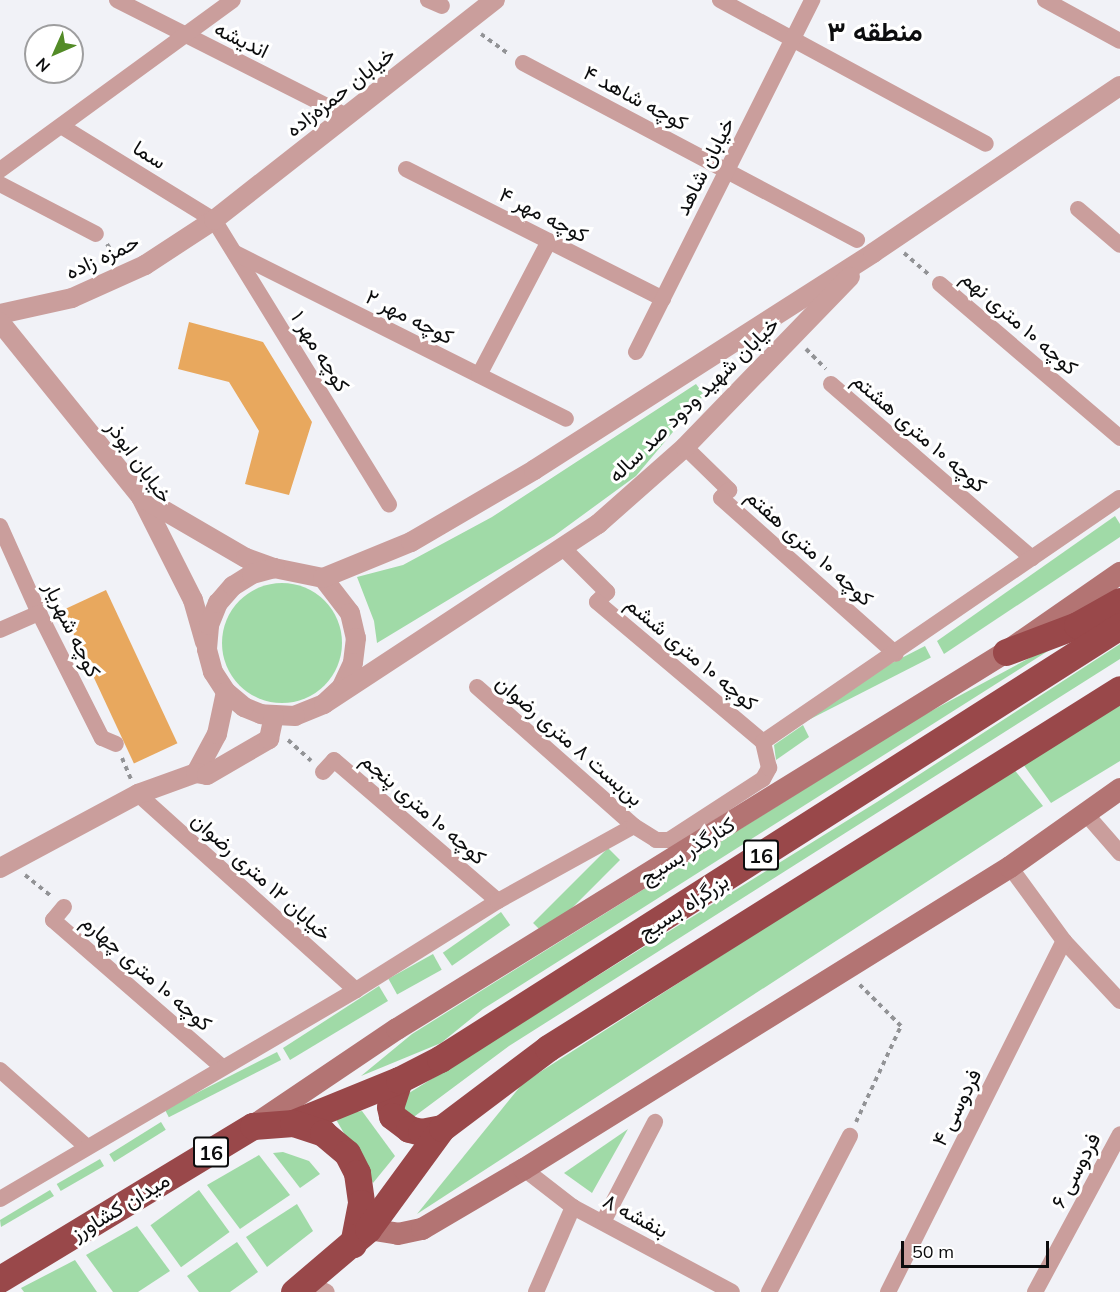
<!DOCTYPE html>
<meta charset="utf-8">
<style>
body{margin:0}
#map{position:relative;width:1120px;height:1292px;overflow:hidden;background:#f1f2f7;font-family:Mulish,Vazirmatn,sans-serif}
div>[style]{position:absolute}
[style*='--x']{left:calc(var(--x)*1px);top:calc(var(--y)*1px);width:calc(var(--w)*1px);rotate:calc(var(--a)*1deg)}
.green>*{inset:0;background:#a0daa7;transform-origin:0 0}
.round{border-radius:50%}
.building>*{inset:0;background:#e8a85e;transform-origin:0 0}
.path>*{height:4px;margin-top:-2px;transform-origin:0;background:repeating-linear-gradient(90deg,#929396 0 4.5px,transparent 0 9px)}
.minor>*{height:16px;margin:-8px;padding:0 8px;transform-origin:8px;border-radius:8px;background:#ca9e9c}
.tertiary>*{height:20px;margin:-10px;padding:0 10px;transform-origin:10px;border-radius:10px;background:#ca9e9c}
.secondary>*{height:22px;margin:-11px;padding:0 11px;transform-origin:11px;border-radius:11px;background:#b37473}
.trunk>*{height:27px;margin:-13.5px;padding:0 13.5px;transform-origin:13.5px;border-radius:13.5px;background:#99484a}
span{translate:-50% -50%;white-space:nowrap;text-align:center;line-height:1.15;-webkit-text-stroke:6px #fff;paint-order:stroke}
.shield-label span{padding:2px 4px;background:#fff;border:2px solid;border-radius:4px;-webkit-text-stroke-width:0}
.shield-label{font-size:20px;color:#0c0d0e;font-weight:700}
.street-label{font-size:21px;color:#0c0d0e}
.district-label{font-size:27px;color:#0c0d0e;font-weight:700}
.north{position:absolute;left:24px;top:24px;width:60px;height:60px;box-sizing:border-box;background:#fff;border:2px solid #9e9e9f;border-radius:50%;rotate:225deg;font-size:16px;font-weight:700;line-height:24px;text-align:center;color:#0c0d0e}
.north::after{content:'';display:block;margin:auto;width:21px;height:27px;background:#538b27;clip-path:polygon(50% 0,100% 100%,50% 72%,0 100%)}
.scale{position:absolute;left:901px;top:1241px;width:148px;height:27px;box-sizing:border-box;border:3px solid #0c0d0e;border-top:0;padding-left:8px;font-size:18px;line-height:21px;white-space:nowrap;color:#0c0d0e;-webkit-text-stroke:4px #fff;paint-order:stroke}
</style>
<div id="map">
<div class="green">
<div style="clip-path:polygon(696px 384px,704px 395px,636px 476px,554px 536px,377px 643px,374px 621px,357px 577px,403px 565px,492px 517px)"></div>
<div style="clip-path:polygon(1115px 516px,1120px 524px,1120px 537px,944px 654px,937px 641px)"></div>
<div class="round" style="left:222px;top:583px;width:120px;height:120px"></div>
<div style="clip-path:polygon(1078px 632px,483px 1009px,441px 1043px,361px 1076px,412px 1034px,920px 717px)"></div>
<div style="clip-path:polygon(1120px 644px,1120px 659px,509px 1046px,415px 1116px,404px 1118px,401px 1098px,877px 802px)"></div>
<div style="left:925px;top:646px;width:13px;height:138px;rotate:63deg"></div>
<div style="clip-path:polygon(1120px 702px,1120px 761px,1051px 803px,1023px 764px)"></div>
<div style="clip-path:polygon(803px 725px,809px 737px,776px 760px,774px 745px)"></div>
<div style="clip-path:polygon(1013px 768px,1043px 806px,417px 1214px,523px 1083px)"></div>
<div style="left:608px;top:848px;width:17px;height:106px;rotate:45deg"></div>
<div style="left:501px;top:912px;width:16px;height:71px;rotate:55deg"></div>
<div style="left:433px;top:954px;width:18px;height:51px;rotate:61deg"></div>
<div style="clip-path:polygon(379px 986px,388px 1001px,290px 1060px,283px 1048px)"></div>
<div style="left:277px;top:1052px;width:9px;height:126px;rotate:63deg"></div>
<div style="clip-path:polygon(362px 1111px,395px 1156px,373px 1183px,334px 1116px)"></div>
<div style="left:161px;top:1122px;width:9px;height:61px;rotate:58deg"></div>
<div style="clip-path:polygon(628px 1129px,592px 1193px,564px 1173px)"></div>
<div style="clip-path:polygon(283px 1152px,309px 1161px,320px 1174px,300px 1188px,273px 1153px)"></div>
<div style="clip-path:polygon(259px 1155px,290px 1195px,240px 1229px,207px 1185px)"></div>
<div style="left:100px;top:1159px;width:8px;height:50px;rotate:60deg"></div>
<div style="clip-path:polygon(50px 1190px,54px 1196px,1px 1227px,0 1220px)"></div>
<div style="left:199px;top:1190px;width:52px;height:60px;rotate:54deg"></div>
<div style="clip-path:polygon(297px 1204px,313px 1231px,267px 1267px,246px 1237px)"></div>
<div style="clip-path:polygon(137px 1226px,170px 1271px,138px 1292px,113px 1292px,86px 1255px)"></div>
<div style="clip-path:polygon(237px 1242px,258px 1272px,230px 1292px,199px 1292px,187px 1276px)"></div>
<div style="clip-path:polygon(75px 1260px,97px 1292px,24px 1292px,21px 1288px)"></div>
</div>
<div class="building">
<div style="clip-path:polygon(189px 322px,263px 342px,312px 422px,289px 495px,245px 484px,259px 431px,229px 382px,178px 369px)"></div>
<div style="left:106px;top:590px;width:169px;height:48px;rotate:65deg"></div>
</div>
<div class="path">
<div style="--x:481;--y:34;--w:34;--a:36"></div>
<div style="--x:107;--y:244;--w:17;--a:57"></div>
<div style="--x:904;--y:253;--w:32;--a:41"></div>
<div style="--x:806;--y:349;--w:28;--a:45"></div>
<div style="--x:288;--y:740;--w:31;--a:42"></div>
<div style="--x:122;--y:758;--w:23;--a:67"></div>
<div style="--x:25;--y:875;--w:35;--a:39"></div>
<div style="--x:856;--y:1122;--w:106;--a:-64.9"></div>
<div style="--x:901;--y:1026;--w:61;--a:-135"></div>
</div>
<div class="minor">
<div style="--x:117;--y:0;--w:258;--a:26.8"></div>
<div style="--x:428;--y:0;--w:15;--a:23"></div>
<div style="--x:720;--y:0;--w:302;--a:28.4"></div>
<div style="--x:1045;--y:0;--w:85;--a:28.7"></div>
<div style="--x:523;--y:63;--w:378;--a:27.9"></div>
<div style="--x:61;--y:126;--w:180;--a:31.6"></div>
<div style="--x:214;--y:220;--w:334;--a:58.4"></div>
<div style="--x:406;--y:169;--w:288;--a:26.8"></div>
<div style="--x:0;--y:170;--w:288;--a:-36.1"></div>
<div style="--x:0;--y:184;--w:108;--a:27.5"></div>
<div style="--x:1078;--y:209;--w:55;--a:40.6"></div>
<div style="--x:235;--y:253;--w:370;--a:26.6"></div>
<div style="--x:940;--y:284;--w:237;--a:40.5"></div>
<div style="--x:636;--y:352;--w:394;--a:-63.4"></div>
<div style="--x:479;--y:375;--w:151;--a:-62.4"></div>
<div style="--x:831;--y:384;--w:266;--a:40.9"></div>
<div style="--x:685;--y:447;--w:62;--a:44.3"></div>
<div style="--x:729;--y:490;--w:11;--a:135"></div>
<div style="--x:721;--y:498;--w:234;--a:41.7"></div>
<div style="--x:0;--y:526;--w:95;--a:65.9"></div>
<div style="--x:39;--y:613;--w:140;--a:63.3"></div>
<div style="--x:102;--y:738;--w:15;--a:23"></div>
<div style="--x:562;--y:547;--w:64;--a:45"></div>
<div style="--x:607;--y:592;--w:14;--a:135"></div>
<div style="--x:597;--y:602;--w:217;--a:40.1"></div>
<div style="--x:0;--y:630;--w:43;--a:-23.6"></div>
<div style="--x:477;--y:687;--w:210;--a:41.5"></div>
<div style="--x:763;--y:742;--w:432;--a:-34.4"></div>
<div style="--x:323;--y:772;--w:16;--a:-47"></div>
<div style="--x:334;--y:760;--w:216;--a:40.7"></div>
<div style="--x:138;--y:794;--w:293;--a:42"></div>
<div style="--x:1086;--y:814;--w:52;--a:48.9"></div>
<div style="--x:1010;--y:867;--w:92;--a:53.9"></div>
<div style="--x:1064;--y:941;--w:82;--a:47"></div>
<div style="--x:64;--y:907;--w:17;--a:130"></div>
<div style="--x:53;--y:920;--w:224;--a:41"></div>
<div style="--x:0;--y:1070;--w:115;--a:41.5"></div>
<div style="--x:524;--y:1169;--w:62;--a:37.8"></div>
<div style="--x:573;--y:1207;--w:180;--a:28.1"></div>
<div style="--x:0;--y:1199;--w:413;--a:-30.4"></div>
<div style="--x:356;--y:990;--w:168;--a:-32.1"></div>
<div style="--x:498;--y:901;--w:155;--a:-28.9"></div>
<div style="--x:634;--y:826;--w:26;--a:32"></div>
<div style="--x:656;--y:840;--w:13;--a:0"></div>
<div style="--x:669;--y:840;--w:112;--a:-33"></div>
<div style="--x:763;--y:779;--w:13;--a:-61"></div>
<div style="--x:769;--y:768;--w:27;--a:-103"></div>
<div style="--x:603;--y:1222;--w:113;--a:-62.5"></div>
<div style="--x:307;--y:1282;--w:22;--a:27"></div>
<div style="--x:536;--y:1292;--w:93;--a:-66.5"></div>
<div style="--x:769;--y:1292;--w:176;--a:-62.6"></div>
<div style="--x:888;--y:1292;--w:393;--a:-63.4"></div>
<div style="--x:1035;--y:1292;--w:179;--a:-61.7"></div>
</div>
<div class="tertiary">
<div style="--x:0;--y:314;--w:74;--a:-12.5"></div>
<div style="--x:72;--y:298;--w:80;--a:-24.3"></div>
<div style="--x:145;--y:265;--w:82;--a:-33.1"></div>
<div style="--x:214;--y:220;--w:357;--a:-38.1"></div>
<div style="--x:0;--y:322;--w:225;--a:51.1"></div>
<div style="--x:141;--y:497;--w:115;--a:63.2"></div>
<div style="--x:193;--y:600;--w:44;--a:74.1"></div>
<div style="--x:141;--y:497;--w:121;--a:30.2"></div>
<div style="--x:246;--y:558;--w:30;--a:20"></div>
<div style="--x:274;--y:568;--w:50;--a:11.5"></div>
<div style="--x:323;--y:578;--w:44;--a:52.4"></div>
<div style="--x:350;--y:613;--w:26;--a:77"></div>
<div style="--x:356;--y:638;--w:25;--a:97"></div>
<div style="--x:353;--y:663;--w:26;--a:115"></div>
<div style="--x:342;--y:687;--w:25;--a:137"></div>
<div style="--x:324;--y:704;--w:31;--a:158"></div>
<div style="--x:295;--y:716;--w:34;--a:-177"></div>
<div style="--x:261;--y:714;--w:18;--a:-158"></div>
<div style="--x:244;--y:707;--w:23;--a:-140"></div>
<div style="--x:226;--y:692;--w:24;--a:-123"></div>
<div style="--x:213;--y:672;--w:24;--a:-105"></div>
<div style="--x:207;--y:649;--w:24;--a:-85"></div>
<div style="--x:209;--y:625;--w:24;--a:-68"></div>
<div style="--x:218;--y:603;--w:23;--a:-49"></div>
<div style="--x:233;--y:586;--w:22;--a:-32"></div>
<div style="--x:252;--y:574;--w:23;--a:-15"></div>
<div style="--x:323;--y:578;--w:95;--a:-22.2"></div>
<div style="--x:411;--y:542;--w:143;--a:-30.3"></div>
<div style="--x:534;--y:470;--w:403;--a:-32.6"></div>
<div style="--x:873;--y:253;--w:298;--a:-34.1"></div>
<div style="--x:324;--y:704;--w:328;--a:-33.3"></div>
<div style="--x:598;--y:524;--w:116;--a:-41.5"></div>
<div style="--x:685;--y:447;--w:237;--a:-45.9"></div>
<div style="--x:196;--y:773;--w:44;--a:-61.7"></div>
<div style="--x:217;--y:734;--w:43;--a:-77.9"></div>
<div style="--x:0;--y:868;--w:157;--a:-28.2"></div>
<div style="--x:138;--y:794;--w:62;--a:-19.9"></div>
<div style="--x:196;--y:773;--w:11;--a:10"></div>
<div style="--x:207;--y:775;--w:72;--a:-30.1"></div>
<div style="--x:269;--y:739;--w:24;--a:-78"></div>
</div>
<div class="secondary">
<div style="--x:253;--y:1126;--w:174;--a:-34"></div>
<div style="--x:397;--y:1029;--w:716;--a:-31.76"></div>
<div style="--x:1006;--y:652;--w:139;--a:-34.7"></div>
<div style="--x:368;--y:1229;--w:30;--a:9"></div>
<div style="--x:398;--y:1234;--w:25;--a:-12"></div>
<div style="--x:422;--y:1229;--w:118;--a:-30.5"></div>
<div style="--x:524;--y:1169;--w:572;--a:-31.86"></div>
<div style="--x:1010;--y:867;--w:135;--a:-35.3"></div>
</div>
<div class="trunk">
<div style="--x:1006;--y:652;--w:76;--a:-20.8"></div>
<div style="--x:1077;--y:625;--w:49;--a:-29.2"></div>
<div style="--x:399;--y:1080;--w:28;--a:108"></div>
<div style="--x:390;--y:1107;--w:9;--a:77"></div>
<div style="--x:392;--y:1116;--w:21;--a:37"></div>
<div style="--x:409;--y:1129;--w:12;--a:14"></div>
<div style="--x:421;--y:1132;--w:21;--a:-11"></div>
<div style="--x:293;--y:1123;--w:114;--a:-22.1"></div>
<div style="--x:399;--y:1080;--w:46;--a:-27.1"></div>
<div style="--x:440;--y:1059;--w:806;--a:-32.49"></div>
<div style="--x:0;--y:1279;--w:296;--a:-31.2"></div>
<div style="--x:253;--y:1126;--w:40;--a:-4.3"></div>
<div style="--x:293;--y:1123;--w:32;--a:18"></div>
<div style="--x:323;--y:1133;--w:31;--a:40"></div>
<div style="--x:347;--y:1153;--w:22;--a:63"></div>
<div style="--x:357;--y:1173;--w:30;--a:82"></div>
<div style="--x:361;--y:1203;--w:42;--a:101"></div>
<div style="--x:294;--y:1292;--w:97;--a:-40.4"></div>
<div style="--x:368;--y:1229;--w:125;--a:-53.8"></div>
<div style="--x:442;--y:1128;--w:133;--a:-37"></div>
<div style="--x:548;--y:1048;--w:675;--a:-32.11"></div>
</div>
<div class="shield-label">
<span style="left:761px;top:855px">16</span>
<span style="left:211px;top:1152px">16</span>
</div>
<div class="street-label">
<span style="left:242px;top:39px;rotate:26deg">اندیشه</span>
<span style="left:340px;top:91px;rotate:-38deg">خیابان حمزه‌زاده</span>
<span style="left:636px;top:97px;rotate:28deg">کوچه شاهد ۴</span>
<span style="left:150px;top:154px;rotate:32deg">سما</span>
<span style="left:704px;top:166px;rotate:-63deg">خیابان شاهد</span>
<span style="left:544px;top:214px;rotate:27deg">کوچه مهر ۴</span>
<span style="left:102px;top:256px;rotate:-25deg">حمزه زاده</span>
<span style="left:410px;top:316px;rotate:27deg">کوچه مهر ۲</span>
<span style="left:1020px;top:322px;rotate:41deg">کوچه ۱۰ متری نهم</span>
<span style="left:321px;top:351px;rotate:58deg">کوچه مهر ۱</span>
<span style="left:693px;top:399px;rotate:-44deg">خیابان شهید ودود صد ساله</span>
<span style="left:920px;top:432px;rotate:41deg">کوچه ۱۰ متری هشتم</span>
<span style="left:140px;top:461px;rotate:54deg">خیابان ابوذر</span>
<span style="left:810px;top:547px;rotate:42deg">کوچه ۱۰ متری هفتم</span>
<span style="left:73px;top:629px;rotate:64deg">کوچه شهریار</span>
<span style="left:692px;top:653px;rotate:40deg">کوچه ۱۰ متری ششم</span>
<span style="left:570px;top:740px;rotate:41deg">بن‌بست ۸ متری رضوان</span>
<span style="left:424px;top:808px;rotate:41deg">کوچه ۱۰ متری پنجم</span>
<span style="left:687px;top:850px;rotate:-32deg">کنارگذر بسیج</span>
<span style="left:262px;top:876px;rotate:42deg">خیابان ۱۲ متری رضوان</span>
<span style="left:683px;top:906px;rotate:-33deg">بزرگراه بسیج</span>
<span style="left:147px;top:972px;rotate:41deg">کوچه ۱۰ متری چهارم</span>
<span style="left:956px;top:1107px;rotate:-63deg">فردوسی ۴</span>
<span style="left:1075px;top:1170px;rotate:-62deg">فردوسی ۶</span>
<span style="left:120px;top:1206px;rotate:-31deg">میدان کشاورز</span>
<span style="left:636px;top:1215px;rotate:28deg">بنفشه ۸</span>
</div>
<div class="district-label">
<span style="left:875px;top:32px">منطقه ۳</span>
</div>
<div class="north">N</div>
<div class="scale">50 m</div>
</div>
